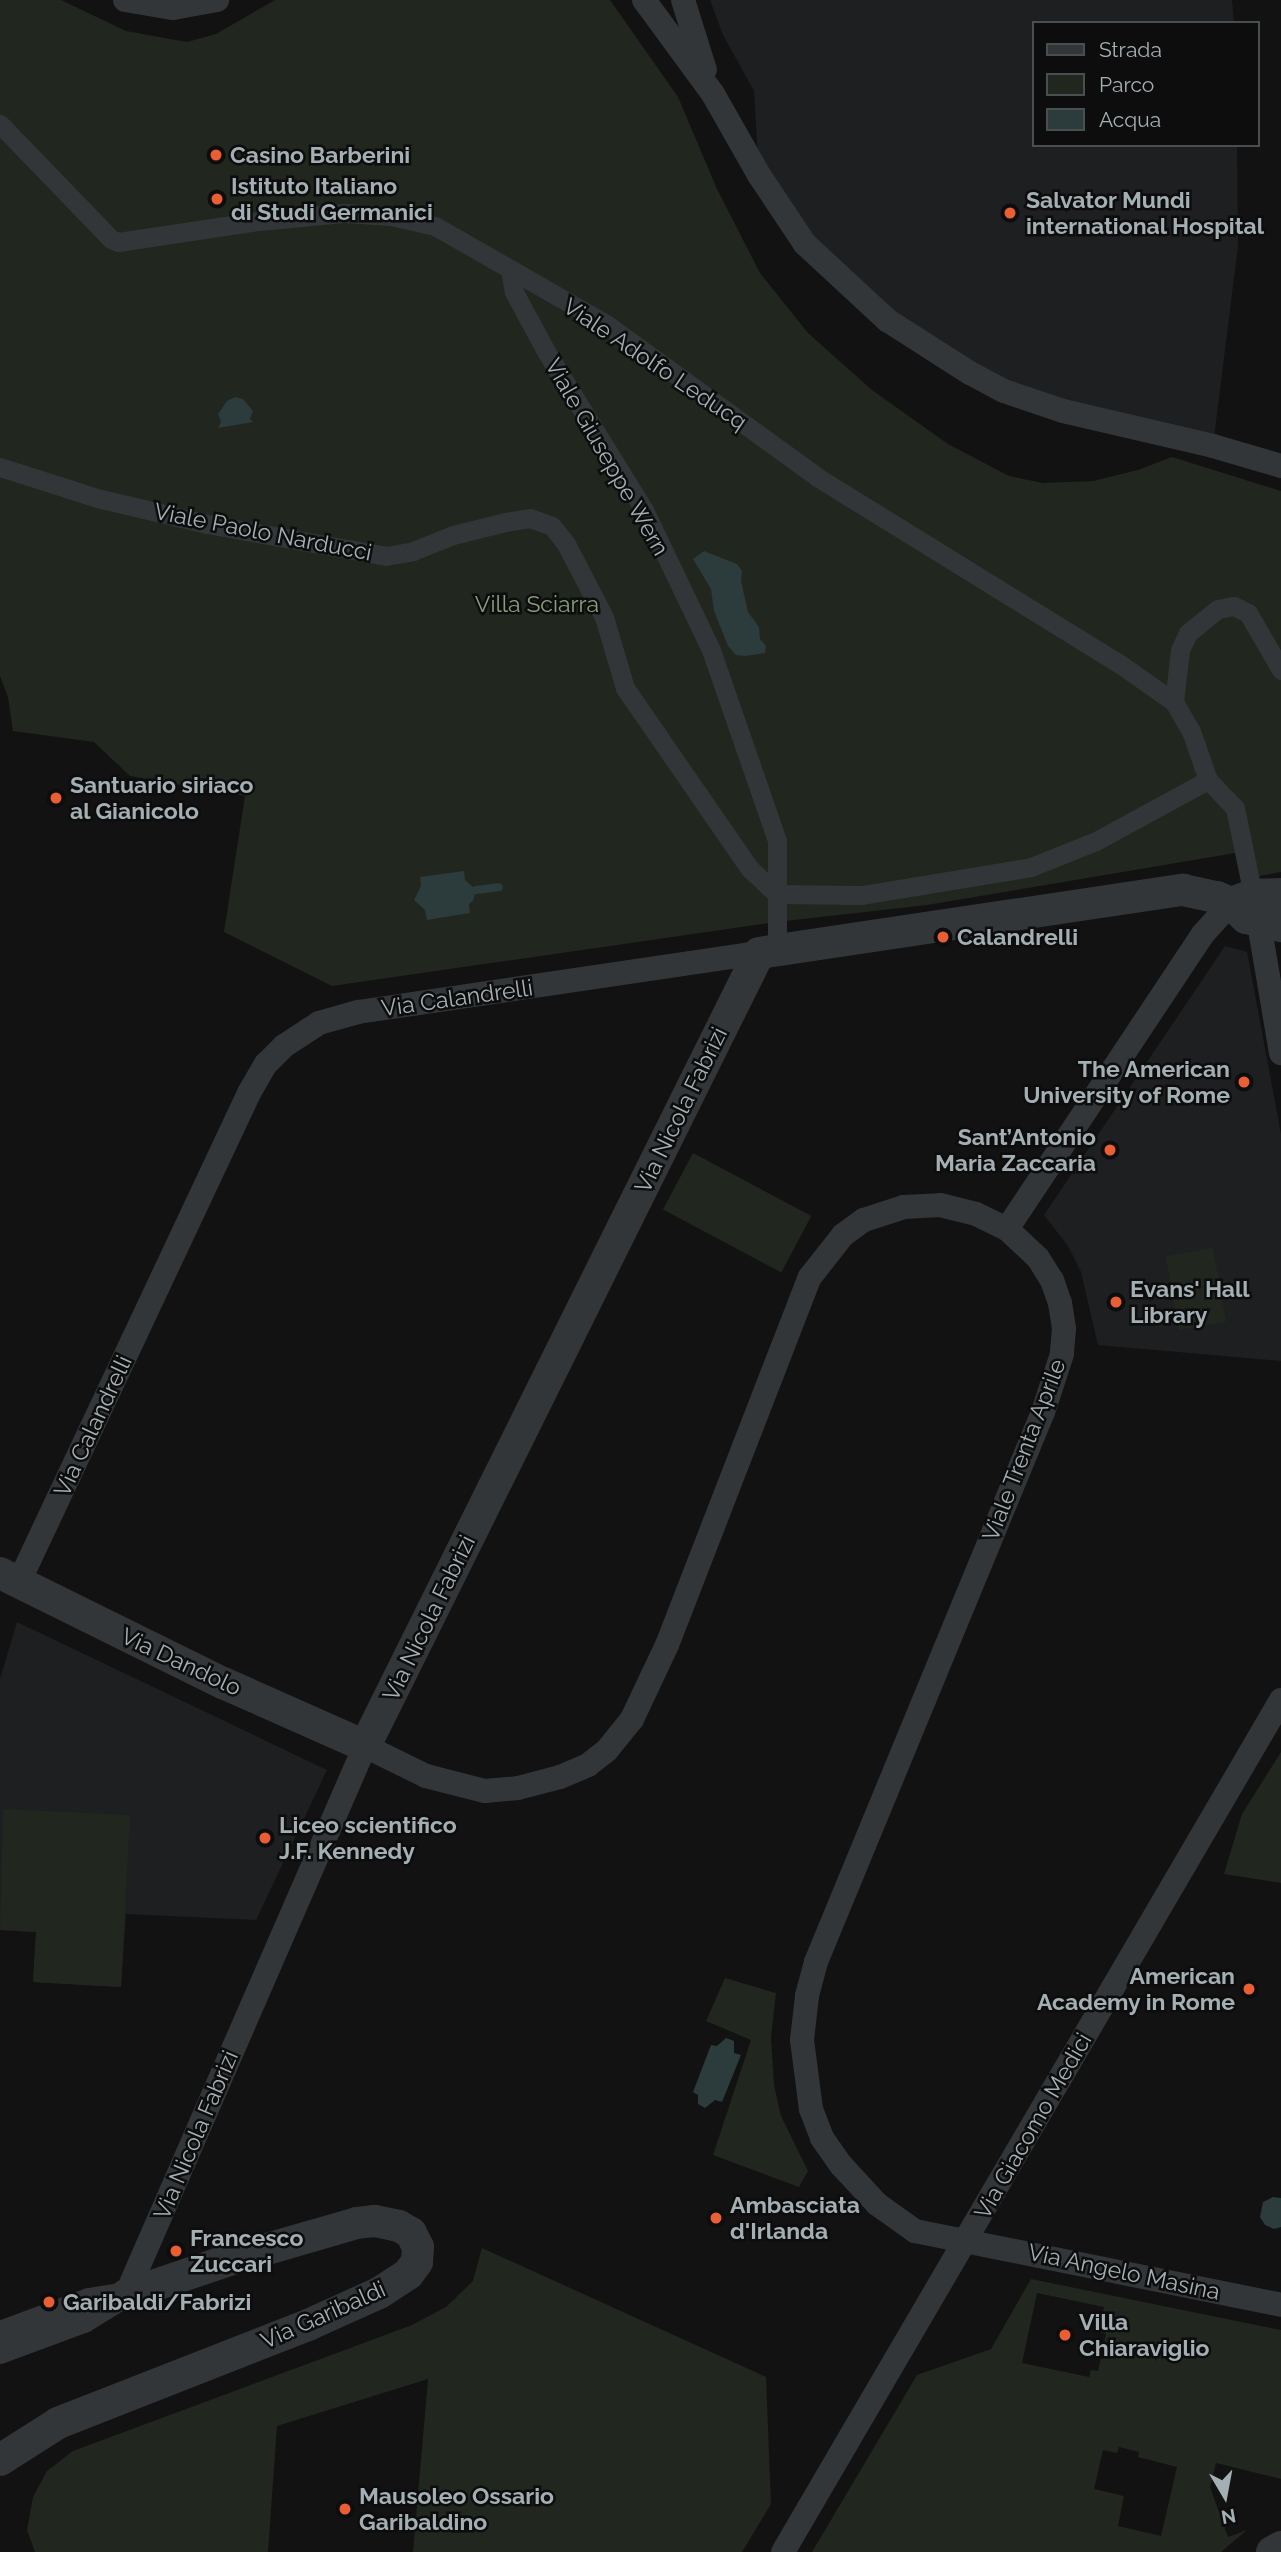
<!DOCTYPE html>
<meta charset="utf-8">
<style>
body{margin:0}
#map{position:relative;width:1281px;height:2552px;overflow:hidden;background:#121213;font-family:Raleway,sans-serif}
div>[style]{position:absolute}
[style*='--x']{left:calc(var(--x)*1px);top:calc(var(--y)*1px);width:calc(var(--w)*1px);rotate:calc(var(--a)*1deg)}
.built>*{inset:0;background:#1e1f20}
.green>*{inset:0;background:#21261e;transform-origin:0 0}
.water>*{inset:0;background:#2c3b3b}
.stream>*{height:8px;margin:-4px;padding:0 4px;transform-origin:4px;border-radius:4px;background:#2c3b3b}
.pedestrian>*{height:19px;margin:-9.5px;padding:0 9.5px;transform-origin:9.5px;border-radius:9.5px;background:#333638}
.minor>*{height:24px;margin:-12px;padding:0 12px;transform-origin:12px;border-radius:12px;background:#333638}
.tertiary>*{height:32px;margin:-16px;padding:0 16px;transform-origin:16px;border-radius:16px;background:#333638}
.dots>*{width:19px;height:19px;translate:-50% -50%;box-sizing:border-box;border:4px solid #0d0d0e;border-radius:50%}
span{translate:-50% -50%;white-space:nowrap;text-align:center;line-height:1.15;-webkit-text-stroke:5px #0d0d0e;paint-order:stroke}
.poi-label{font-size:23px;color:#a4afb3;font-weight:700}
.left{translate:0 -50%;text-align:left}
.right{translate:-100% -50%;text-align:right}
.street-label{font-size:23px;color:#a4afb3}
.park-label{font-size:23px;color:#889e7b}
.legend{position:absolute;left:1032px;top:21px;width:228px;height:126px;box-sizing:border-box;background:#0d0d0e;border:2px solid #494e50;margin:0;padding:9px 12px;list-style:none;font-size:21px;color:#a4afb3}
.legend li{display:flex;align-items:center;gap:14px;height:35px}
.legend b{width:35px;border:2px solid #494e50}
.north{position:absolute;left:1190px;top:2461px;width:70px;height:70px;-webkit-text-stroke:5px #0d0d0e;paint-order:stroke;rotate:170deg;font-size:19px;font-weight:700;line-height:28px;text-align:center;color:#a4afb3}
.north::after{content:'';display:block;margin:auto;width:24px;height:32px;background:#a4afb3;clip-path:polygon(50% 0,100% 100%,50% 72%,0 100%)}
</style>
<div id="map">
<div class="built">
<div style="clip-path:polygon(710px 0,1232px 0,1234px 23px,1034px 23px,1034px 145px,1237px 145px,1238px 246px,1213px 446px,1063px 411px,887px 320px,759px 175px,754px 91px,723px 35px)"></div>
<div style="clip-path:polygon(1225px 946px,1247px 952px,1281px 1134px,1281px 1361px,1098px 1345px,1081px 1272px,1068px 1246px,1044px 1215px)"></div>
<div style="clip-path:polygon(17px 1622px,327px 1770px,256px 1920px,126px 1914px,121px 1987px,33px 1982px,36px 1932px,0 1930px,0 1679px)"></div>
</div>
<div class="green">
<div style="clip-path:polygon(0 0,61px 0,126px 31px,187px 42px,216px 34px,275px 0,610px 0,678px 97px,717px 189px,760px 273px,808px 333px,872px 390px,948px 444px,1009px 476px,1043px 483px,1093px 481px,1138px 470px,1172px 457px,1281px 491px,1281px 872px,1259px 876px,1253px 850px,927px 905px,776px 922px,332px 986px,224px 932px,245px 796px,130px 776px,94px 742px,13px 731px,8px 697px,0 676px)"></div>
<div style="left:693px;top:1153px;width:134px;height:64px;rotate:28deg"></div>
<div style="left:1213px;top:1248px;width:75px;height:48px;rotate:80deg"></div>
<div style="clip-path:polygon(1281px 1752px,1281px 1883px,1224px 1874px,1242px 1814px)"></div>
<div style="clip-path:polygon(3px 1809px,130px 1815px,121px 1987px,33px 1982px,36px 1932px,0 1930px)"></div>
<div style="clip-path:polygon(725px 1978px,776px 1993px,771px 2037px,774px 2085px,781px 2116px,808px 2171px,799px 2187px,713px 2155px,751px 2040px,706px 2021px)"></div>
<div style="clip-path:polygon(482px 2248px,766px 2377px,771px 2504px,742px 2552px,413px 2552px,428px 2379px,277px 2426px,268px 2552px,35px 2552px,27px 2530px,33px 2497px,47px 2471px,73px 2451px,412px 2325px,446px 2307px,473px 2281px)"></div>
<div style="clip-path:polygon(evenodd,1031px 2279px,1281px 2330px,1281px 2479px,1216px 2463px,1210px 2487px,1228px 2537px,1247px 2530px,1221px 2552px,812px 2552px,917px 2375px,991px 2349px,1031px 2279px,1037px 2293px,1104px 2307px,1099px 2332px,1106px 2334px,1098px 2371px,1091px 2370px,1089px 2377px,1022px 2363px,1037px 2293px,1031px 2279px,1119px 2447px,1139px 2452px,1138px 2457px,1177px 2467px,1161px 2536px,1118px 2526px,1124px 2496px,1094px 2489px,1103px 2450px,1117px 2453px,1119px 2447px)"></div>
</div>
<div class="water">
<div style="clip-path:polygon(235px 397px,243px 399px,253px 411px,250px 419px,253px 422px,218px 428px,221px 422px,218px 414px,227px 401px)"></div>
<div style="clip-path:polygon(704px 551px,737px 564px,742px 571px,741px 581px,748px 612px,759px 627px,760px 639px,766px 646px,765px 653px,745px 656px,736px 655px,728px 646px,714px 611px,711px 589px,693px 559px)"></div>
<div style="clip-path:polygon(464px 871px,465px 880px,476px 890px,473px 901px,469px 904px,470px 913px,427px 920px,425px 910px,414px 900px,421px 886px,420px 877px)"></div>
<div style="clip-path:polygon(726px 2038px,734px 2041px,734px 2053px,741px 2055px,722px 2102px,715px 2100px,705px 2108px,698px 2104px,698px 2095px,693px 2092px,711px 2045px,717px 2046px)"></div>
<div style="clip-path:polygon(1273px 2197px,1281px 2198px,1281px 2227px,1274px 2229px,1265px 2225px,1260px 2217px,1263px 2202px)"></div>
</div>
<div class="stream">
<div style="--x:476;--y:890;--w:23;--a:-7"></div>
</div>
<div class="pedestrian">
<div style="--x:0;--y:124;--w:160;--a:46"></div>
<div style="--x:111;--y:239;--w:8;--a:23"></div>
<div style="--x:118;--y:242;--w:143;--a:-8.5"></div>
<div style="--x:259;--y:221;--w:85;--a:-5.4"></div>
<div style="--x:344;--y:213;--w:47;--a:3.7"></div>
<div style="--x:391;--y:216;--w:45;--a:12.8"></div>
<div style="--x:435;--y:226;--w:197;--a:29.8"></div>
<div style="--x:606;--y:324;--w:261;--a:35.9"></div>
<div style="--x:817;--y:477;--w:356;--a:31.7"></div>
<div style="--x:1120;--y:664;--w:66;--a:35.1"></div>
<div style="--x:1174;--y:702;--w:34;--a:60"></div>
<div style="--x:1191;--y:731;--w:52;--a:70.9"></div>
<div style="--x:1208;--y:780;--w:39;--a:46"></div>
<div style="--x:1235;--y:808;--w:89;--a:78.3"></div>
<div style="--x:510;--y:270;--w:22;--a:80"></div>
<div style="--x:514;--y:292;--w:69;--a:61.6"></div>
<div style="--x:547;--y:353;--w:185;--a:58.3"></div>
<div style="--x:644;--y:510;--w:155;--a:64.4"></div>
<div style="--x:711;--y:650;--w:202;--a:70.9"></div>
<div style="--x:777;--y:841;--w:109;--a:90"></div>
<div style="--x:0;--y:467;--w:102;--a:17.7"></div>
<div style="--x:97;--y:498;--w:113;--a:13.3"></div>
<div style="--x:207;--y:524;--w:182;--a:10.1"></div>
<div style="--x:386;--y:556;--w:27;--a:-10"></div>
<div style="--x:413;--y:551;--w:43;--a:-21.8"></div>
<div style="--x:453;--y:535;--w:54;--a:-14"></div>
<div style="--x:505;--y:522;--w:25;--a:-9"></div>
<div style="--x:530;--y:518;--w:23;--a:20"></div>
<div style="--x:552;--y:526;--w:23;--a:52"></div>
<div style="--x:566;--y:544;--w:82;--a:62.5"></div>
<div style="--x:604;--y:617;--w:74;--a:73.5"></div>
<div style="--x:625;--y:688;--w:219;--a:55.4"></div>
<div style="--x:749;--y:868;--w:38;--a:43"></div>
<div style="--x:777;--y:894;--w:85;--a:0.7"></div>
<div style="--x:862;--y:895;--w:171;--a:-9.4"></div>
<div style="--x:1031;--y:867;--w:70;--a:-21.8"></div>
<div style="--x:1096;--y:841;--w:128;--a:-28.6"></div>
<div style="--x:1174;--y:702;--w:52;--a:-83.4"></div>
<div style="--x:1180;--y:650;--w:19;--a:-65"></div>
<div style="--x:1188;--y:633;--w:38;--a:-39"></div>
<div style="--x:1218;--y:609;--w:16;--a:-11"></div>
<div style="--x:1234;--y:606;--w:16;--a:27"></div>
<div style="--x:1248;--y:613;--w:66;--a:59.9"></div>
</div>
<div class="minor">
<div style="--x:125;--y:0;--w:49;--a:9.5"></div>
<div style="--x:173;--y:8;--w:45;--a:-10.3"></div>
<div style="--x:644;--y:0;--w:117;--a:53.7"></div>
<div style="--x:713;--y:94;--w:93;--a:60.4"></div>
<div style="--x:759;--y:175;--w:83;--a:56.3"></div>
<div style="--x:805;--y:244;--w:112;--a:42.8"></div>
<div style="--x:887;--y:320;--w:98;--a:32.6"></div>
<div style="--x:970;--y:373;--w:38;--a:28"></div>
<div style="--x:1004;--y:391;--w:62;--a:18.7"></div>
<div style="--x:1063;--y:411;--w:154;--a:13.1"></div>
<div style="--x:1213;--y:446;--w:71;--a:16.4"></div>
<div style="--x:683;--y:0;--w:73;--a:72.6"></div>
<div style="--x:1259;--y:923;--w:132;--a:80.4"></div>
<div style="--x:1007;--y:1229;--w:354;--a:-56.4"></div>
<div style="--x:1203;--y:934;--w:42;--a:-47.9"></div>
<div style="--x:18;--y:1584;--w:543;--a:-64.8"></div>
<div style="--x:249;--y:1093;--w:34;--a:-60"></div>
<div style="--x:266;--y:1064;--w:25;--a:-45"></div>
<div style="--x:284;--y:1046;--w:42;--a:-33.3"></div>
<div style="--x:319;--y:1023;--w:41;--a:-15.8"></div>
<div style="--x:358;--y:1012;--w:405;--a:-8.4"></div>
<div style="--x:126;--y:2295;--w:599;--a:-66.47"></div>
<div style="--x:365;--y:1746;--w:68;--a:26.2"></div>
<div style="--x:426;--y:1776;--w:61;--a:14.3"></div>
<div style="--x:485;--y:1791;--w:33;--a:-5"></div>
<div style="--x:518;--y:1788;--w:43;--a:-14.7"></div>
<div style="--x:560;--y:1777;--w:30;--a:-23"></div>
<div style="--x:588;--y:1765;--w:24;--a:-38"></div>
<div style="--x:607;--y:1750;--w:40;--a:-51"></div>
<div style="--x:632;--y:1719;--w:82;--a:-64.7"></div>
<div style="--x:667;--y:1645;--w:395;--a:-68.8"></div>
<div style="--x:810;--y:1277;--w:53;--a:-51.8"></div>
<div style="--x:843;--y:1235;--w:26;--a:-36"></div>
<div style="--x:864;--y:1220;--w:42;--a:-18"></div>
<div style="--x:904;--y:1207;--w:36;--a:-3"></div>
<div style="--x:940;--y:1205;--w:37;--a:14"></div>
<div style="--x:976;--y:1214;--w:34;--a:26"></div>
<div style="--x:1007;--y:1229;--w:42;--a:43.1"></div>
<div style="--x:1038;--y:1258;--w:26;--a:58"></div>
<div style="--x:1052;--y:1280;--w:24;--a:71"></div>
<div style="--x:1060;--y:1303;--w:26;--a:81"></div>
<div style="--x:1064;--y:1329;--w:25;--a:95"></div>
<div style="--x:1062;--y:1354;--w:61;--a:108.1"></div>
<div style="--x:1043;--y:1412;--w:595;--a:112.43"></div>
<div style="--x:816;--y:1962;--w:35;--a:105"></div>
<div style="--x:807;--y:1996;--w:44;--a:96.5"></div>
<div style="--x:802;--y:2040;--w:70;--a:82.6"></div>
<div style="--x:811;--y:2109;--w:31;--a:69"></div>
<div style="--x:822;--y:2138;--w:33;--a:55"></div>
<div style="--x:841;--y:2165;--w:53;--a:47.3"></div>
<div style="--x:877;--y:2204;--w:47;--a:35.4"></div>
<div style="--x:915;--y:2231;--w:373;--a:11.4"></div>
<div style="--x:0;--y:2333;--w:95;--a:-20.3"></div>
<div style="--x:89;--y:2300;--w:30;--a:-9"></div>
<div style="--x:0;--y:2352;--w:90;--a:-20.3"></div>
<div style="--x:84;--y:2321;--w:49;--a:-31.8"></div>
<div style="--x:783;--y:2552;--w:987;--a:-59.69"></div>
</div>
<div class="tertiary">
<div style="--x:1231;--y:903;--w:23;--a:-20"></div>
<div style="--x:1253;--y:895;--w:28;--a:-2"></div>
<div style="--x:0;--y:1573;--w:249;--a:26.3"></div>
<div style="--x:223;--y:1683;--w:155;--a:23.9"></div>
<div style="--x:365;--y:1746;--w:885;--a:-63.58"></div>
<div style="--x:759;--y:953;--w:429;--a:-8.5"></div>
<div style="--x:1183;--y:890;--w:35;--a:12"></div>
<div style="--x:1217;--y:897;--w:15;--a:23"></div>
<div style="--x:1231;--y:903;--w:21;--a:45"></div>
<div style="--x:1246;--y:918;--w:36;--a:13"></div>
<div style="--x:0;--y:2460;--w:69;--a:-32.5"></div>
<div style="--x:58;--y:2423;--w:269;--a:-21.4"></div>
<div style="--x:308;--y:2325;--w:78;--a:-24.3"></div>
<div style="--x:379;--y:2293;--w:35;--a:-33"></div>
<div style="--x:408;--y:2274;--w:15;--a:-53"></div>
<div style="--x:417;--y:2262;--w:15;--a:-86"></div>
<div style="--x:418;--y:2247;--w:16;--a:-117"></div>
<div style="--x:411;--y:2233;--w:14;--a:-150"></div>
<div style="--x:399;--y:2226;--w:25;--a:-168"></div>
<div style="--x:375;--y:2221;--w:18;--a:174"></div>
<div style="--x:357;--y:2223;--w:133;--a:163.9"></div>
<div style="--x:229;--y:2260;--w:109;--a:161.2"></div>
<div style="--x:1272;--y:2552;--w:10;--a:-29"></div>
</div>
<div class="dots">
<div style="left:216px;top:155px;background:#e95f33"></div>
<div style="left:217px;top:199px;background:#e95f33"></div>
<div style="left:1010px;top:213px;background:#e95f33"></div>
<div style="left:56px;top:798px;background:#e95f33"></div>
<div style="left:943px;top:937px;background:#e95f33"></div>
<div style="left:1244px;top:1082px;background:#e95f33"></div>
<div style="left:1110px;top:1150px;background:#e95f33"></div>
<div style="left:1116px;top:1302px;background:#e95f33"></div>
<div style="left:265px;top:1838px;background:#e95f33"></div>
<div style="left:1249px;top:1989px;background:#e95f33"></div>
<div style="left:716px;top:2218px;background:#e95f33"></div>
<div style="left:176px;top:2251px;background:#e95f33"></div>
<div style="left:49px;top:2302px;background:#e95f33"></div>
<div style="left:1065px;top:2335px;background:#e95f33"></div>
<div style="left:345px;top:2509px;background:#e95f33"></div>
</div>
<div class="poi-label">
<span class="left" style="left:230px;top:155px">Casino Barberini</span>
<span class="left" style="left:231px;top:199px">Istituto Italiano<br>di Studi Germanici</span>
<span class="left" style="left:1026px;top:213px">Salvator Mundi<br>international Hospital</span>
<span class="left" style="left:70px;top:798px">Santuario siriaco<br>al Gianicolo</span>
<span class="left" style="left:957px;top:937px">Calandrelli</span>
<span class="right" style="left:1230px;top:1082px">The American<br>University of Rome</span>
<span class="right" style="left:1096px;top:1150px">Sant’Antonio<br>Maria Zaccaria</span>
<span class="left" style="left:1130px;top:1302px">Evans' Hall<br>Library</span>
<span class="left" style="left:279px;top:1838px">Liceo scientifico<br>J.F. Kennedy</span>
<span class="right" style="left:1235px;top:1989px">American<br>Academy in Rome</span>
<span class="left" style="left:730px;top:2218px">Ambasciata<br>d'Irlanda</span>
<span class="left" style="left:190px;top:2251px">Francesco<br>Zuccari</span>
<span class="left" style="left:63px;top:2302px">Garibaldi/Fabrizi</span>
<span class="left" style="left:1079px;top:2335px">Villa<br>Chiaraviglio</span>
<span class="left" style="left:359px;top:2509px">Mausoleo Ossario<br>Garibaldino</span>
</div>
<div class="street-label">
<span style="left:655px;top:364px;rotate:34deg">Viale Adolfo Leducq</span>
<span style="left:607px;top:457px;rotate:60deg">Viale Giuseppe Wern</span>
<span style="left:263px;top:532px;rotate:11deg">Viale Paolo Narducci</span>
<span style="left:457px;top:998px;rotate:-8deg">Via Calandrelli</span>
<span style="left:681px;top:1110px;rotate:-64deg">Via Nicola Fabrizi</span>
<span style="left:93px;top:1426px;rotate:-65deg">Via Calandrelli</span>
<span style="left:1024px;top:1450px;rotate:-69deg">Viale Trenta Aprile</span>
<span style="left:429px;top:1618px;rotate:-64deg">Via Nicola Fabrizi</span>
<span style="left:181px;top:1662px;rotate:25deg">Via Dandolo</span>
<span style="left:1033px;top:2126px;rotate:-60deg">Via Giacomo Medici</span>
<span style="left:196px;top:2135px;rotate:-67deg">Via Nicola Fabrizi</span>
<span style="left:1124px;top:2272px;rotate:12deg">Via Angelo Masina</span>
<span style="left:323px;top:2315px;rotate:-24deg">Via Garibaldi</span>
</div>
<div class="park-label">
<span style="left:537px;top:604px">Villa Sciarra</span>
</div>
<ul class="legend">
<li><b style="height:9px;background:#333638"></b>Strada</li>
<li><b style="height:19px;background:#21261e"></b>Parco</li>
<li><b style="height:19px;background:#2c3b3b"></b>Acqua</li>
</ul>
<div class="north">N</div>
</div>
